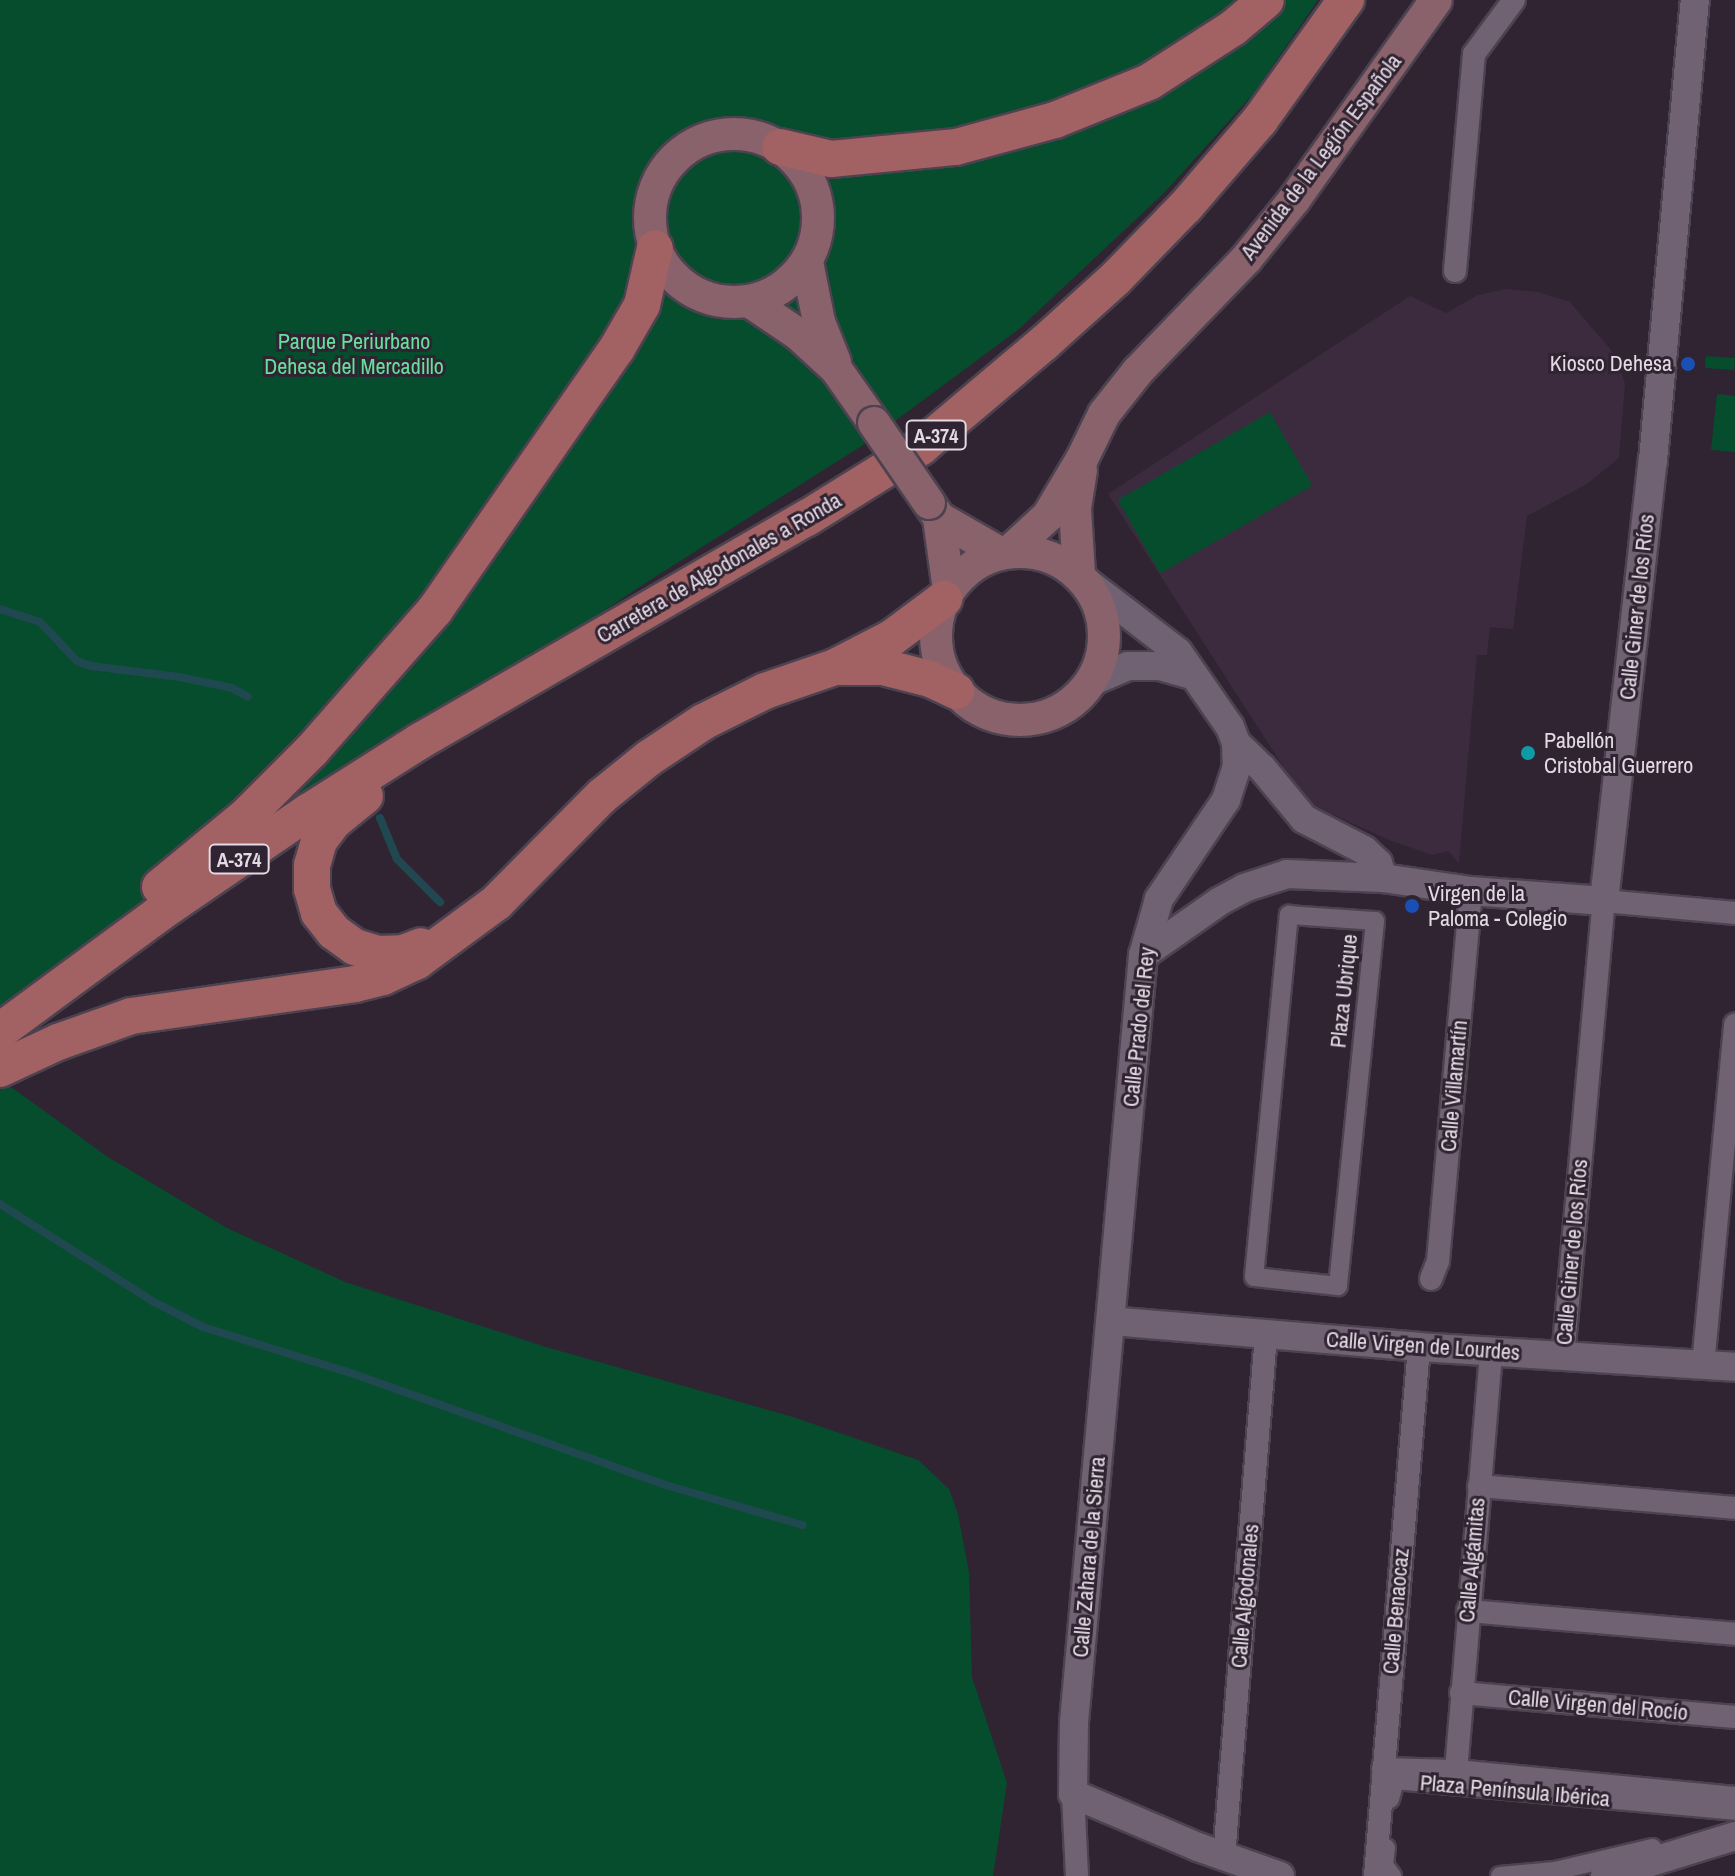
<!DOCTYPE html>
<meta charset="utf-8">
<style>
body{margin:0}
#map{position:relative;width:1735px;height:1876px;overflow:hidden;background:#302332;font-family:"Archivo Narrow",sans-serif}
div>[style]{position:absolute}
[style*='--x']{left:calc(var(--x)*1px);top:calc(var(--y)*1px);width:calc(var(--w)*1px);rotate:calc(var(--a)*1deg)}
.built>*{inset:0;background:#3c2b3e}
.green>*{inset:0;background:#064d2d;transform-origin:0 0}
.stream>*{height:8px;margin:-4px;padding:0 4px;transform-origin:4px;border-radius:4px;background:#204850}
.roads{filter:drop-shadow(2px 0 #4d424f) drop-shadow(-2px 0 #4d424f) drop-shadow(0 2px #4d424f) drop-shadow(0 -2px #4d424f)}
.pedestrian>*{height:18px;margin:-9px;padding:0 9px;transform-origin:9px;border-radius:9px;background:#716273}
.minor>*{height:22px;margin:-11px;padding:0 11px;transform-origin:11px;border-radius:11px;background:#716273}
.tertiary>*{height:28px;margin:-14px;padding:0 14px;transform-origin:14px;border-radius:14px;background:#716273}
.secondary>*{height:32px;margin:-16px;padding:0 16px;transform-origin:16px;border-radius:16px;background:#89626b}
.secondary>.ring{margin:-16px;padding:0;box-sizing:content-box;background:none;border:32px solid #89626b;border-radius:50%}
.primary>*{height:36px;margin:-18px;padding:0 18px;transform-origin:18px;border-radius:18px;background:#a26162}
.bridges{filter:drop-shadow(2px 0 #4d424f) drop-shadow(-2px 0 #4d424f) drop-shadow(0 2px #4d424f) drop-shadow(0 -2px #4d424f)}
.secondary-bridge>*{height:32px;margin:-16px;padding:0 16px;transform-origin:16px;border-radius:16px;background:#89626b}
.dots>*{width:22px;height:22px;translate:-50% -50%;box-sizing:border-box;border:4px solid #302332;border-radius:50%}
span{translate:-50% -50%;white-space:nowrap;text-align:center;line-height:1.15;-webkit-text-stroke:6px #302332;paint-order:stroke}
.shield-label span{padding:2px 6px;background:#302332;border:2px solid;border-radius:6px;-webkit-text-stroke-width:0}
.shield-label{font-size:20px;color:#e3dae4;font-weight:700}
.street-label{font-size:22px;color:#e3dae4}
.park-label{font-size:22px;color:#66e09c}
.poi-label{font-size:22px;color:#e3dae4}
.right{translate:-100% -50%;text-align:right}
.left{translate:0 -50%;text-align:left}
</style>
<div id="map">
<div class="built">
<div style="clip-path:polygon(1506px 289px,1538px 292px,1570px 302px,1616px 356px,1625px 384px,1619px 458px,1587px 484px,1527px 516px,1513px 629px,1490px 627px,1487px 655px,1477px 655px,1459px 863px,1448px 851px,1432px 855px,1389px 840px,1316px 807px,1302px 796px,1108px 494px,1410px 296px,1446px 313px,1478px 295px)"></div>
</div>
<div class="green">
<div style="clip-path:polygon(0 0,1318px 0,1254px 93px,1165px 192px,1019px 329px,860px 447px,647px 582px,0 1013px)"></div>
<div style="left:1706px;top:356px;width:29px;height:12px;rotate:4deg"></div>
<div style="clip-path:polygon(1717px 394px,1735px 396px,1735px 452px,1711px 450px)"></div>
<div style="left:1270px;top:412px;width:85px;height:176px;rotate:60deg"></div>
<div style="clip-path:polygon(0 1079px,108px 1157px,227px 1228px,345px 1282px,546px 1347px,793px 1417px,918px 1460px,949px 1489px,958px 1514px,969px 1572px,972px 1677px,1007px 1783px,993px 1876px,0 1876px)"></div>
</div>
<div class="stream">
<div style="--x:0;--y:609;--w:42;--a:18"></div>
<div style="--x:40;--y:622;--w:54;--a:46.5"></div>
<div style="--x:77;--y:661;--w:15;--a:20"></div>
<div style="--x:91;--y:666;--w:89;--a:7.1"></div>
<div style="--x:179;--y:677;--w:54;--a:11.7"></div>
<div style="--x:232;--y:688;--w:18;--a:29"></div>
<div style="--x:380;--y:818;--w:44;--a:67.5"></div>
<div style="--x:397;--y:859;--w:61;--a:45"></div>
<div style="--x:0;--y:1204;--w:180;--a:32.5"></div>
<div style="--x:152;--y:1301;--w:57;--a:27"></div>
<div style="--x:203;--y:1327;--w:155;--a:17.3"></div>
<div style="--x:351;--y:1373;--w:337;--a:19.6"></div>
<div style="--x:669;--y:1486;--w:139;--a:16.3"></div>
</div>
<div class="roads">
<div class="pedestrian">
<div style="--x:1289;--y:915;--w:86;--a:4"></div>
<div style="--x:1375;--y:921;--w:367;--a:95.8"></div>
<div style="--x:1338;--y:1286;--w:84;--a:-173.9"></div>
<div style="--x:1254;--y:1277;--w:364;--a:-84.5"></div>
<div style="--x:1390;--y:1799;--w:20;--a:-75"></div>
<div style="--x:1395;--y:1780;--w:341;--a:5.2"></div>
<div style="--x:1386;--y:1848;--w:17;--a:97"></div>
<div style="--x:1384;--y:1865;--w:14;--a:54"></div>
<div style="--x:1500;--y:1876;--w:55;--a:-5.2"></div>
<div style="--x:1555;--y:1871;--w:100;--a:-13.3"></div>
</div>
<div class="minor">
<div style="--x:1455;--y:271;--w:218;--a:-85"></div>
<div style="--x:1474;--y:54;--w:67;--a:-53.5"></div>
<div style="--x:1431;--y:1279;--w:19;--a:-69"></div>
<div style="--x:1438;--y:1261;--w:371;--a:-84.9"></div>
<div style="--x:1563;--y:1357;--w:458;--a:-84.9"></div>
<div style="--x:1604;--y:901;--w:132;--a:5.2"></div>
<div style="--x:1703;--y:1365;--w:342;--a:-84.6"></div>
<div style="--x:1479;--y:1486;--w:257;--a:4.9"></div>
<div style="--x:1468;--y:1611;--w:268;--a:4.9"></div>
<div style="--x:1461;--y:1693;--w:275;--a:5"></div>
<div style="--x:1383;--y:1769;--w:73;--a:1.6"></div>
<div style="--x:1456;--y:1771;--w:280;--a:5.5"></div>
<div style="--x:1456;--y:1771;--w:422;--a:-85.2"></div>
<div style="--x:1073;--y:1794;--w:82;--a:87.2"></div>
<div style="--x:1224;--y:1857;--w:524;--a:-85.4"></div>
<div style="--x:1375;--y:1876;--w:531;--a:-85.25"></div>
</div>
<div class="tertiary">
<div style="--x:1083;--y:579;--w:120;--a:37.5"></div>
<div style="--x:1178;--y:652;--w:91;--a:55.3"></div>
<div style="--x:1230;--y:727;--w:17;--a:69"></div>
<div style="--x:1236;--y:743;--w:23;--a:88"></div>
<div style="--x:1237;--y:766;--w:36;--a:108"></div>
<div style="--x:1226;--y:800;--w:120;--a:124.1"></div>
<div style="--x:1159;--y:899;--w:58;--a:105.9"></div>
<div style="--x:1143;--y:955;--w:770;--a:95.14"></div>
<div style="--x:1074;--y:1722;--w:72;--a:90.8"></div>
<div style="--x:1073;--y:1794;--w:136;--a:23"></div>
<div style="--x:1198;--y:1847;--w:87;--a:19.5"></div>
<div style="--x:1091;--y:682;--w:40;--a:-23.4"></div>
<div style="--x:1128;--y:666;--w:32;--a:0"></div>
<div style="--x:1160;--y:666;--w:32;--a:16"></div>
<div style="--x:1236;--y:743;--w:36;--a:44"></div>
<div style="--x:1262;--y:768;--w:66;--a:50.5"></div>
<div style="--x:1304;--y:819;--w:68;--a:27.3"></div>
<div style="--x:1364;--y:850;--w:19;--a:43"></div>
<div style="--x:1378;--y:863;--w:16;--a:72"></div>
<div style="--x:1143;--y:955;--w:94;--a:-35"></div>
<div style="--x:1220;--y:901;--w:27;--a:-28"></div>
<div style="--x:1244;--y:888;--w:45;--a:-18"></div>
<div style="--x:1287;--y:874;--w:96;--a:2.4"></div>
<div style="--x:1383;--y:878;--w:89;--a:8.4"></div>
<div style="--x:1471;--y:891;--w:133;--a:4.3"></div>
<div style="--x:1604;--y:901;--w:444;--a:-83.7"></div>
<div style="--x:1653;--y:460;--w:462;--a:-84.8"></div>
<div style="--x:1111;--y:1321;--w:309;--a:4.8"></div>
<div style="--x:1419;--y:1347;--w:317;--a:3.6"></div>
<div style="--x:1605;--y:1876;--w:136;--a:-17.1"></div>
</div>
<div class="secondary">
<div class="ring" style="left:650px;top:134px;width:136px;height:136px"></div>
<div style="--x:807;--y:262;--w:61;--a:78.7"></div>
<div style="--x:819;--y:322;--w:43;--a:68.2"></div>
<div style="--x:749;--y:301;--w:59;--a:34"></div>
<div style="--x:798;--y:334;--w:52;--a:42.6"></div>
<div style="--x:836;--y:369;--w:66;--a:54.9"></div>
<div style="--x:929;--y:503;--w:18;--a:56"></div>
<div style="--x:939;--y:518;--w:73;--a:82.1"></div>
<div style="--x:939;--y:518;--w:70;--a:29.8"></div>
<div class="ring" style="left:936px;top:552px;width:136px;height:136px"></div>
<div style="--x:1009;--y:552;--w:53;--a:-42.7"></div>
<div style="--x:1048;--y:516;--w:66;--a:-59.2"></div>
<div style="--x:1082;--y:459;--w:50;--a:-63.9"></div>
<div style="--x:1104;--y:414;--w:55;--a:-51.7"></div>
<div style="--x:1138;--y:371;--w:157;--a:-46"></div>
<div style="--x:1247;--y:258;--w:75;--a:-51"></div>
<div style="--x:1294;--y:200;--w:245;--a:-54.6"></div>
<div style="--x:1079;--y:574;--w:66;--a:-93.5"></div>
<div style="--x:1075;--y:508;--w:38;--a:-81"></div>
</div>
<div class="primary">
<div style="--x:780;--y:147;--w:52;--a:13.2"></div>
<div style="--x:831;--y:159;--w:126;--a:-5.5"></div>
<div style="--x:956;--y:147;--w:103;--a:-15.3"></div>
<div style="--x:1055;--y:120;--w:101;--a:-22"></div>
<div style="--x:1149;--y:82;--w:100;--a:-32.7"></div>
<div style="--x:1233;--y:28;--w:43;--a:-40.3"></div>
<div style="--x:841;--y:667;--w:42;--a:0"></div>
<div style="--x:883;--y:667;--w:49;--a:14.3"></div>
<div style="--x:930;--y:679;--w:29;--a:25"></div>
<div style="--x:365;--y:796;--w:40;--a:141"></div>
<div style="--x:334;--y:821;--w:25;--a:127"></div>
<div style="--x:319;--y:841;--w:25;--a:106"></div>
<div style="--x:312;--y:865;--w:24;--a:90"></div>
<div style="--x:312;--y:889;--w:25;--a:74"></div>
<div style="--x:319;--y:913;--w:24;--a:52"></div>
<div style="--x:334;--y:932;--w:26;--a:36"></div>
<div style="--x:355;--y:947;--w:24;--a:17"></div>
<div style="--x:378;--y:954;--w:25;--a:-2"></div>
<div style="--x:403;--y:953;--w:19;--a:-21"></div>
<div style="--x:160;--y:887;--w:112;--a:-39.5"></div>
<div style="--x:246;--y:816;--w:93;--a:-45"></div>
<div style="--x:312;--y:750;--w:186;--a:-48.7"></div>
<div style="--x:435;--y:610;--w:317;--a:-55.2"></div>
<div style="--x:616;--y:350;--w:52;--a:-60"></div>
<div style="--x:642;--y:305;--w:58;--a:-77.2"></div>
<div style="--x:0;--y:1031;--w:199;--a:-36.4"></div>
<div style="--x:160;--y:913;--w:179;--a:-34.3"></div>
<div style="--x:308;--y:812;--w:133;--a:-32.4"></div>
<div style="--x:420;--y:741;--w:447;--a:-30"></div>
<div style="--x:807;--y:518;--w:134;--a:-31.9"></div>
<div style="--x:921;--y:447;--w:160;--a:-40.2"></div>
<div style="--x:1043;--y:344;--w:98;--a:-42.1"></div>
<div style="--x:1116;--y:278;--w:100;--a:-45.8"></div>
<div style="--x:1186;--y:206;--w:113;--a:-49.3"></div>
<div style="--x:1260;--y:120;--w:148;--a:-54.4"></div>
<div style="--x:0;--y:1069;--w:64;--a:-25"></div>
<div style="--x:58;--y:1042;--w:77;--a:-19.6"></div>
<div style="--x:131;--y:1016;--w:226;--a:-8.1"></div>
<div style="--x:355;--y:984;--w:29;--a:-14"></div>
<div style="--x:383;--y:977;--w:38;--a:-25"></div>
<div style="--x:417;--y:961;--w:98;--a:-36.3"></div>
<div style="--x:496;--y:903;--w:151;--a:-45.3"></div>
<div style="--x:602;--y:796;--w:60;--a:-39"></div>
<div style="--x:649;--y:758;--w:65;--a:-33.7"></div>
<div style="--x:703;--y:722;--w:69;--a:-26.6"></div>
<div style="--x:765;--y:691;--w:74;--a:-18.9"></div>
<div style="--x:835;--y:667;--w:65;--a:-27.3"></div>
<div style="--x:893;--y:637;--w:64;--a:-36.7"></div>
</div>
</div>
<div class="bridges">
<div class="secondary-bridge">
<div style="--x:874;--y:423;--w:97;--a:55.5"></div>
</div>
</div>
<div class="dots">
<div style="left:1688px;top:364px;background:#1a4fb4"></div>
<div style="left:1528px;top:753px;background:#0f9aa8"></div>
<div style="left:1412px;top:906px;background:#1a4fb4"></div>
</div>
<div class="shield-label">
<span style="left:936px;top:435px">A-374</span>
<span style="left:239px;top:859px">A-374</span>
</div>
<div class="street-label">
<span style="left:1321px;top:157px;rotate:-53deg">Avenida de la Legión Española</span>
<span style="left:719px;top:568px;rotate:-30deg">Carretera de Algodonales a Ronda</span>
<span style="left:1637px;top:607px;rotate:-84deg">Calle Giner de los Ríos</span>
<span style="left:1344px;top:991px;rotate:-84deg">Plaza Ubrique</span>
<span style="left:1139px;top:1027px;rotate:-84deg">Calle Prado del Rey</span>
<span style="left:1454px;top:1086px;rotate:-85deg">Calle Villamartín</span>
<span style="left:1572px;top:1252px;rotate:-85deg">Calle Giner de los Ríos</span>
<span style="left:1423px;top:1346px;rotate:4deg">Calle Virgen de Lourdes</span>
<span style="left:1089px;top:1557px;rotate:-85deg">Calle Zahara de la Sierra</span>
<span style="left:1472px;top:1560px;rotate:-85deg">Calle Algámitas</span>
<span style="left:1245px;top:1596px;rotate:-85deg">Calle Algodonales</span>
<span style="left:1396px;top:1611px;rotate:-85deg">Calle Benaocaz</span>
<span style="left:1598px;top:1705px;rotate:5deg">Calle Virgen del Rocío</span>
<span style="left:1515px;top:1791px;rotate:5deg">Plaza Península Ibérica</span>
</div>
<div class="park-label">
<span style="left:354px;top:354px">Parque Periurbano<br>Dehesa del Mercadillo</span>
</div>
<div class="poi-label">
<span class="right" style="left:1672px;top:364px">Kiosco Dehesa</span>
<span class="left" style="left:1544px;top:753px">Pabellón<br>Cristobal Guerrero</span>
<span class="left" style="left:1428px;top:906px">Virgen de la<br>Paloma - Colegio</span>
</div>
</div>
